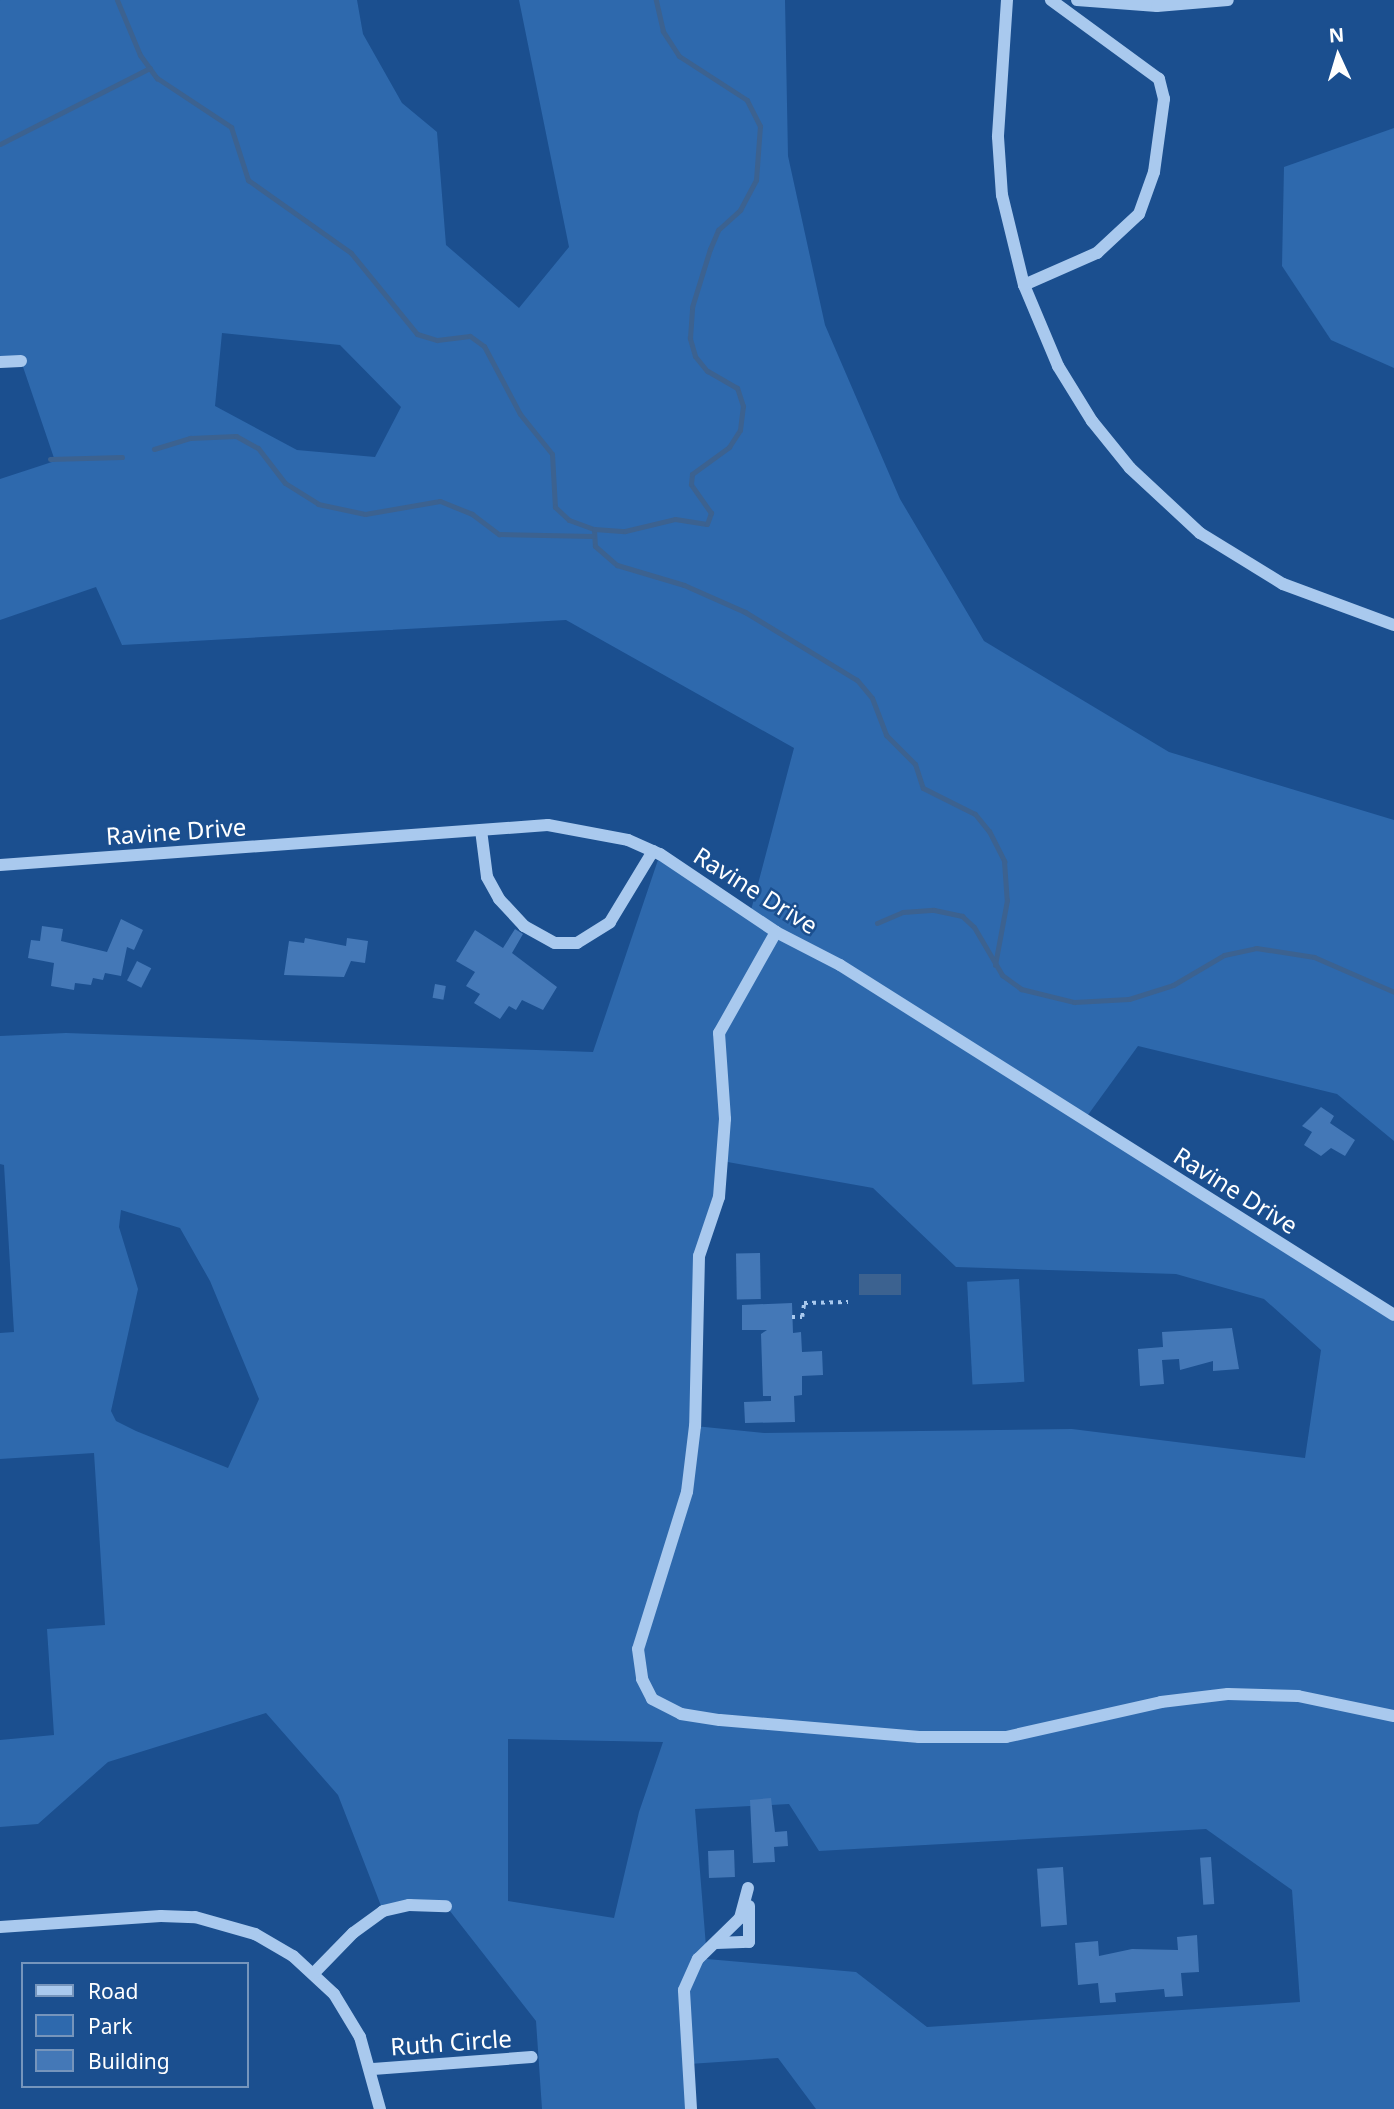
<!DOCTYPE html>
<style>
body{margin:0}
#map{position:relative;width:1394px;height:2109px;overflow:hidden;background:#1b4f8f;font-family:"Noto Sans",sans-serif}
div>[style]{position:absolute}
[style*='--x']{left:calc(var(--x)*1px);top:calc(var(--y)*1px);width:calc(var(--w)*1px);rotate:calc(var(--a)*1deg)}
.green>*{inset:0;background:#2e69ad;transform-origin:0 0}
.water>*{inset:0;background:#3c6290;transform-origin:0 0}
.stream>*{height:5px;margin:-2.5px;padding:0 2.5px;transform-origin:2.5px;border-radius:2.5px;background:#3c6290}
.building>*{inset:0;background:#4478b7;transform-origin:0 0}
.path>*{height:3.5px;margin-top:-1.75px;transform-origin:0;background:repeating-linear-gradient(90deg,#a9c9ee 0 3.5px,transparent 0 8.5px)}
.minor>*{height:12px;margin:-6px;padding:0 6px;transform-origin:6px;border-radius:6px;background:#a9c9ee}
span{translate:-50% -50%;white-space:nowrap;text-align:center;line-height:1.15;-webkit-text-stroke:5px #1b4f8f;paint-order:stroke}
.street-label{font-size:24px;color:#fff}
.legend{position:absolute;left:21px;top:1962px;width:228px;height:126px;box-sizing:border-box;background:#1b4f8f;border:2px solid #7695bc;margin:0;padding:9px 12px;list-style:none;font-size:21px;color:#fff}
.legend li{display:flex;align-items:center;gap:14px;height:35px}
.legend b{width:35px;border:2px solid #7695bc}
.north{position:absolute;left:1303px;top:21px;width:70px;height:70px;-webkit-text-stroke:5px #1b4f8f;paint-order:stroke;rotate:356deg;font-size:19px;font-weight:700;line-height:28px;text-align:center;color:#fff}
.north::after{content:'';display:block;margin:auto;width:24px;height:32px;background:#fff;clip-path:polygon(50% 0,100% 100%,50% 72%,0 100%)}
</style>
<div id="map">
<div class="green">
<div style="clip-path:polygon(evenodd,0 0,357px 0,363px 34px,402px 103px,437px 132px,446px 245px,519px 308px,569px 247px,519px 0,785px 0,788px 156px,825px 325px,900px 499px,984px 641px,1169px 752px,1394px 820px,1394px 1141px,1337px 1094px,1138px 1046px,1085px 1119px,1394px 1315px,1394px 2109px,816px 2109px,778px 2058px,689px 2064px,691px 2109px,542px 2109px,536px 2021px,446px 1906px,383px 1911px,338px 1795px,266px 1713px,108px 1762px,38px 1824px,0 1827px,0 1740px,54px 1735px,47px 1629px,105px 1625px,94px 1453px,0 1459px,0 1333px,14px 1332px,4px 1165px,0 1164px,0 1036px,66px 1033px,593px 1052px,660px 854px,750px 914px,794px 748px,566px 620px,122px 645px,96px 587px,0 620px,0 479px,55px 461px,21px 361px,0 362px,0 0,222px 333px,340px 345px,401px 407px,375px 457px,297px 450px,215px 406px,222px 333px,0 0,722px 1161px,873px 1188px,956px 1267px,1176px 1274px,1264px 1299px,1321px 1350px,1305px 1458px,1072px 1429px,764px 1433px,695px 1426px,699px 1256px,722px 1161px,0 0,121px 1210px,180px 1228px,210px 1281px,259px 1399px,228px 1468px,136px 1431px,116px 1421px,111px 1411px,138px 1289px,119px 1227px,121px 1210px,0 0,508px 1739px,663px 1742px,639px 1812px,614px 1918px,508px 1901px,508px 1739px,0 0,789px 1804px,819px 1851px,1206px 1829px,1292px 1890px,1300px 2002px,927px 2027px,856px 1972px,707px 1959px,695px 1809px,789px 1804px)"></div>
<div style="clip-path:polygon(1394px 128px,1394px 368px,1331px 340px,1282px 266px,1284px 167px)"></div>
<div style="left:1019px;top:1279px;width:103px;height:52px;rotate:87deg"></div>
</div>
<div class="water">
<div style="left:901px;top:1274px;width:21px;height:42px;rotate:90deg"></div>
</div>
<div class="stream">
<div style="--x:117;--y:0;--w:60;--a:67.3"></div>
<div style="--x:140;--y:55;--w:29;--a:54"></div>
<div style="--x:157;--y:78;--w:89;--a:33.5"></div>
<div style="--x:231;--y:127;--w:56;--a:72.2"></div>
<div style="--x:248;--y:180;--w:126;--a:35.3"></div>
<div style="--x:351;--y:253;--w:104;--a:50.8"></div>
<div style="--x:417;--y:334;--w:21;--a:17"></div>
<div style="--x:437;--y:340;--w:33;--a:-7"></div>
<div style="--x:470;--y:336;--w:17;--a:36"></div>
<div style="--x:484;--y:346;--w:77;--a:62.1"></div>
<div style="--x:520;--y:414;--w:51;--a:51.3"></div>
<div style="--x:552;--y:454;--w:53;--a:86.8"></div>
<div style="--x:555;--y:507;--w:19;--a:43"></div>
<div style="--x:569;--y:520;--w:27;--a:20"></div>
<div style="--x:594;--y:529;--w:17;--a:87"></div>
<div style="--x:595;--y:546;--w:29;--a:41"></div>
<div style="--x:617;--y:565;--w:70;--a:16.6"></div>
<div style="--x:684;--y:585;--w:67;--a:23.9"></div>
<div style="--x:745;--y:612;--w:131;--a:31.3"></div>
<div style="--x:857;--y:680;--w:23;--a:50"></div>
<div style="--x:872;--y:698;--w:40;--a:69"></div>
<div style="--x:886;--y:735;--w:41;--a:45"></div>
<div style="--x:915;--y:764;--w:25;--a:72"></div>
<div style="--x:923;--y:788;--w:58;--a:26.6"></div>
<div style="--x:975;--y:814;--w:22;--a:51"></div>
<div style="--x:989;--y:831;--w:34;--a:63"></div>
<div style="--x:1004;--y:861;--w:39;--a:86"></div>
<div style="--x:1007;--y:900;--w:66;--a:100.5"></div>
<div style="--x:0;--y:144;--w:168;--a:-26.9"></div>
<div style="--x:154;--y:449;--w:38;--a:-17"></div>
<div style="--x:190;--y:438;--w:46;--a:-2.5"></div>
<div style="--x:236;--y:436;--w:25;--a:29"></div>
<div style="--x:258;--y:448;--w:44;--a:52.4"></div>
<div style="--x:285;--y:483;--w:39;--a:32"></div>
<div style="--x:318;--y:504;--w:48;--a:12"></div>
<div style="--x:365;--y:514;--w:76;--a:-9.8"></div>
<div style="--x:440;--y:501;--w:35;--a:22"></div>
<div style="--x:472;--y:514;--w:34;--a:37"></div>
<div style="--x:499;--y:534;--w:94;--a:1.2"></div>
<div style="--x:50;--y:459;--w:72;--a:-1.6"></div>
<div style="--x:594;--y:529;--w:31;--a:4"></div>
<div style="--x:625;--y:531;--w:51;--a:-13.5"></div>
<div style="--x:675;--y:519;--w:32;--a:9"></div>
<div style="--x:707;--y:524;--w:12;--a:-70"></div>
<div style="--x:711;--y:513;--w:35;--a:-125"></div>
<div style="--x:691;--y:484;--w:10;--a:-84"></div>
<div style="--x:692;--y:474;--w:46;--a:-36.1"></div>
<div style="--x:729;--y:447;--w:20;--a:-57"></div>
<div style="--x:740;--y:430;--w:24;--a:-83"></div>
<div style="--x:743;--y:406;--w:19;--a:-108"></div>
<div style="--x:737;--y:388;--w:34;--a:-150"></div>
<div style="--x:707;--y:371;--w:19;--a:-129"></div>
<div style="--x:695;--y:356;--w:19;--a:-106"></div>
<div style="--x:690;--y:338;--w:31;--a:-86"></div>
<div style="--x:692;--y:307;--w:61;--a:-72.8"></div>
<div style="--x:710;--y:249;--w:21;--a:-67"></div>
<div style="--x:718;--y:230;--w:30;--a:-42"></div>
<div style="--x:740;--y:210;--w:34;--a:-62"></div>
<div style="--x:756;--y:180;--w:54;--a:-85.8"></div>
<div style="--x:760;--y:126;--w:29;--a:-117"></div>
<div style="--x:747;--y:100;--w:81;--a:-147.1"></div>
<div style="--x:679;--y:56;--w:30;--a:-123"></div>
<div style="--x:663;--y:31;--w:32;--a:-103"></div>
<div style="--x:877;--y:923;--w:28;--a:-23"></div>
<div style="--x:903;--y:912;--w:31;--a:-4"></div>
<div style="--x:934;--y:910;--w:29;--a:12"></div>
<div style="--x:962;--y:916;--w:16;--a:43"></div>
<div style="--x:974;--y:927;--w:56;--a:59.7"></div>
<div style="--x:1002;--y:975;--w:24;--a:36"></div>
<div style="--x:1021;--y:989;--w:55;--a:13.8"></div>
<div style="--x:1074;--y:1002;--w:55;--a:-3.1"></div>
<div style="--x:1129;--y:999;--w:46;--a:-17.7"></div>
<div style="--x:1173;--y:985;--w:59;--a:-30.5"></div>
<div style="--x:1224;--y:955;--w:33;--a:-12"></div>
<div style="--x:1256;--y:948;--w:59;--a:8.8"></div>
<div style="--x:1314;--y:957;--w:87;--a:23.6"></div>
</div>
<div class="building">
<div style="clip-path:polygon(121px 919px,143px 930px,134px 950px,127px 947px,121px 976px,105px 973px,103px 980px,93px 978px,91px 985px,75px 983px,74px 990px,51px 986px,54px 963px,28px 958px,31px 940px,40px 941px,42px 926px,63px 929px,61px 941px,107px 952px)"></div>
<div style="clip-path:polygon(515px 929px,523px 934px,512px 953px,557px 987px,543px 1010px,522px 1000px,516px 1010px,509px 1006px,500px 1019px,474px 1003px,480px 994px,466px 986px,475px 972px,456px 961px,475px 930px,503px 948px)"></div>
<div style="clip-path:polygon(305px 938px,346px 946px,347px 938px,368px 941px,365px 963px,351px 961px,344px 977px,284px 975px,289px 941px,304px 943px)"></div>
<div style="left:137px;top:961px;width:16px;height:22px;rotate:27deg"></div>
<div style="left:435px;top:984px;width:11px;height:14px;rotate:10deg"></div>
<div style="clip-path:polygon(1321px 1107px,1334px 1116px,1330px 1123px,1355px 1140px,1345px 1156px,1331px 1148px,1321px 1156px,1304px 1145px,1312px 1132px,1302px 1126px)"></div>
<div style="left:760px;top:1253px;width:46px;height:24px;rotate:89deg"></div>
<div style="clip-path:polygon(792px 1303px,793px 1333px,801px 1332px,802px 1352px,822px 1351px,823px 1375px,802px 1376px,802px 1395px,794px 1396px,795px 1422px,745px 1423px,744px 1402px,771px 1401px,771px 1396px,763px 1396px,761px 1334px,767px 1330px,742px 1330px,742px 1305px)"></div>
<div style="clip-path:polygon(1232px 1328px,1239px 1369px,1213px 1371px,1213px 1361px,1180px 1370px,1179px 1359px,1162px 1360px,1164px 1384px,1140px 1386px,1138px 1349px,1163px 1347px,1162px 1332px)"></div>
<div style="clip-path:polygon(771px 1798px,775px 1832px,787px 1831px,788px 1846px,774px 1847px,775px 1862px,753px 1863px,750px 1800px)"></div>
<div style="left:734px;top:1850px;width:27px;height:26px;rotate:88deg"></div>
<div style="left:1211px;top:1857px;width:47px;height:11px;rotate:86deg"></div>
<div style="left:1063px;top:1867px;width:58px;height:26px;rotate:86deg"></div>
<div style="clip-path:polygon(1197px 1935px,1199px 1972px,1181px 1973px,1183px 1996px,1165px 1997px,1164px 1989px,1115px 1993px,1116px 2002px,1100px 2003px,1098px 1983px,1078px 1985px,1075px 1943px,1098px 1941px,1099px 1956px,1132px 1949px,1178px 1950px,1177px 1937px)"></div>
</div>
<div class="path">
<div style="--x:792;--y:1317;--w:10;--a:0"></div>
<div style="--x:802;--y:1317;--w:14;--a:-82"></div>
<div style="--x:804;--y:1303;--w:44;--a:-1.3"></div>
</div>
<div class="minor">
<div style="--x:1007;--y:0;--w:137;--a:93.8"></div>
<div style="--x:998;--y:137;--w:58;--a:86.1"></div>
<div style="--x:1002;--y:195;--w:93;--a:76.3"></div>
<div style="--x:1024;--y:285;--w:88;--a:67.2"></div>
<div style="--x:1058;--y:366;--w:65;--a:58.3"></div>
<div style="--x:1092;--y:421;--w:60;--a:51"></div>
<div style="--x:1130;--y:468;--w:96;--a:42.9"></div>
<div style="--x:1200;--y:533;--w:97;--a:31.6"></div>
<div style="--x:1283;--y:584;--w:118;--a:20.3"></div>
<div style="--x:1077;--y:0;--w:80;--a:4.3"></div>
<div style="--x:1157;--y:6;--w:71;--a:-4.8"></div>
<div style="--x:1024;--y:285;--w:80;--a:-23.7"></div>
<div style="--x:1097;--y:253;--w:57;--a:-42.9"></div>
<div style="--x:1139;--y:214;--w:45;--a:-70.3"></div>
<div style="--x:1154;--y:172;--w:74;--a:-82.2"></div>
<div style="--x:1164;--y:99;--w:21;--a:-104"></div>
<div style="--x:1159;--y:79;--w:134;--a:-143.8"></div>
<div style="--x:0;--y:362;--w:21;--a:-3"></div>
<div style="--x:481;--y:830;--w:47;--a:82.7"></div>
<div style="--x:487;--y:877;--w:25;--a:61"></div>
<div style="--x:499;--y:899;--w:37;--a:47"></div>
<div style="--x:524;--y:926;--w:35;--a:29"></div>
<div style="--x:555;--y:943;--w:22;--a:0"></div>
<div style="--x:577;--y:943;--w:39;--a:-32"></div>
<div style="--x:610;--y:922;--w:83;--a:-58.8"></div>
<div style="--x:0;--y:865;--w:549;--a:-4.17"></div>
<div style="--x:548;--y:825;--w:81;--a:10.6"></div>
<div style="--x:628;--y:840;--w:35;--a:24"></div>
<div style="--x:660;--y:854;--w:140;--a:33.9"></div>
<div style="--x:776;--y:932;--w:72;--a:27.3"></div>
<div style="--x:840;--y:965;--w:655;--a:32.28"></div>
<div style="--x:776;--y:932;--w:116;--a:119.4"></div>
<div style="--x:719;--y:1033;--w:86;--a:86"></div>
<div style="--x:725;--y:1119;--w:78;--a:94.4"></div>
<div style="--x:719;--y:1197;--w:62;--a:108.7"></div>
<div style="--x:699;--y:1256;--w:170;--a:91.3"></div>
<div style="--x:695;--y:1426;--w:66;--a:96.9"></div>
<div style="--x:687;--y:1492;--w:164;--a:107.3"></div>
<div style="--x:638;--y:1649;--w:30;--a:82"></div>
<div style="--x:642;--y:1679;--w:22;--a:63"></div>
<div style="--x:652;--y:1699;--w:33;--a:27"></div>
<div style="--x:681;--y:1714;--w:39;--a:9"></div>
<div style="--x:720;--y:1720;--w:200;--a:4.9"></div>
<div style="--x:919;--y:1737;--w:87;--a:0"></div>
<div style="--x:1006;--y:1737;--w:159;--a:-12.7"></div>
<div style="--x:1161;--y:1702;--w:67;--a:-6.8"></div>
<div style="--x:1228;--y:1694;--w:70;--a:1.6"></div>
<div style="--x:1298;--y:1696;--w:98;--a:11.8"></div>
<div style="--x:0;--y:1927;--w:161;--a:-3.9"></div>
<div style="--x:161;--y:1916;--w:34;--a:2"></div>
<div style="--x:195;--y:1917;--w:62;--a:15.8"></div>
<div style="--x:255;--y:1934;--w:44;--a:30.1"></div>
<div style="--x:293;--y:1956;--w:56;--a:42.8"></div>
<div style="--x:334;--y:1994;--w:50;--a:58.8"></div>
<div style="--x:360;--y:2037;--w:75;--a:74.5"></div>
<div style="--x:716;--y:1943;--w:33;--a:-2"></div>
<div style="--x:749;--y:1942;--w:36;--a:-90"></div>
<div style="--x:314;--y:1973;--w:56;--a:-45.7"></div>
<div style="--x:353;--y:1933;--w:37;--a:-36"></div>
<div style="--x:383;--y:1911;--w:27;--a:-13"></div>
<div style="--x:409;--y:1905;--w:37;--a:2"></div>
<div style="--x:373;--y:2069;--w:159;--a:-4.3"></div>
<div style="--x:691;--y:2109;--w:119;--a:-93.4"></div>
<div style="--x:684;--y:1990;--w:34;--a:-66"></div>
<div style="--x:698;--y:1959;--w:59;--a:-44.3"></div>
<div style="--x:740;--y:1918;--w:31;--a:-75"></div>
</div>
<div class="street-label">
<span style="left:176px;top:831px;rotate:-4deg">Ravine Drive</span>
<span style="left:756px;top:890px;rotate:32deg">Ravine Drive</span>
<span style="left:1236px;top:1190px;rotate:32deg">Ravine Drive</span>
<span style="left:451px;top:2042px;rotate:-4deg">Ruth Circle</span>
</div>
<ul class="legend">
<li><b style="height:9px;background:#a9c9ee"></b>Road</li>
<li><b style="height:19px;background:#2e69ad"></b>Park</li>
<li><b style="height:19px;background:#4478b7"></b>Building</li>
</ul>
<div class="north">N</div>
</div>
